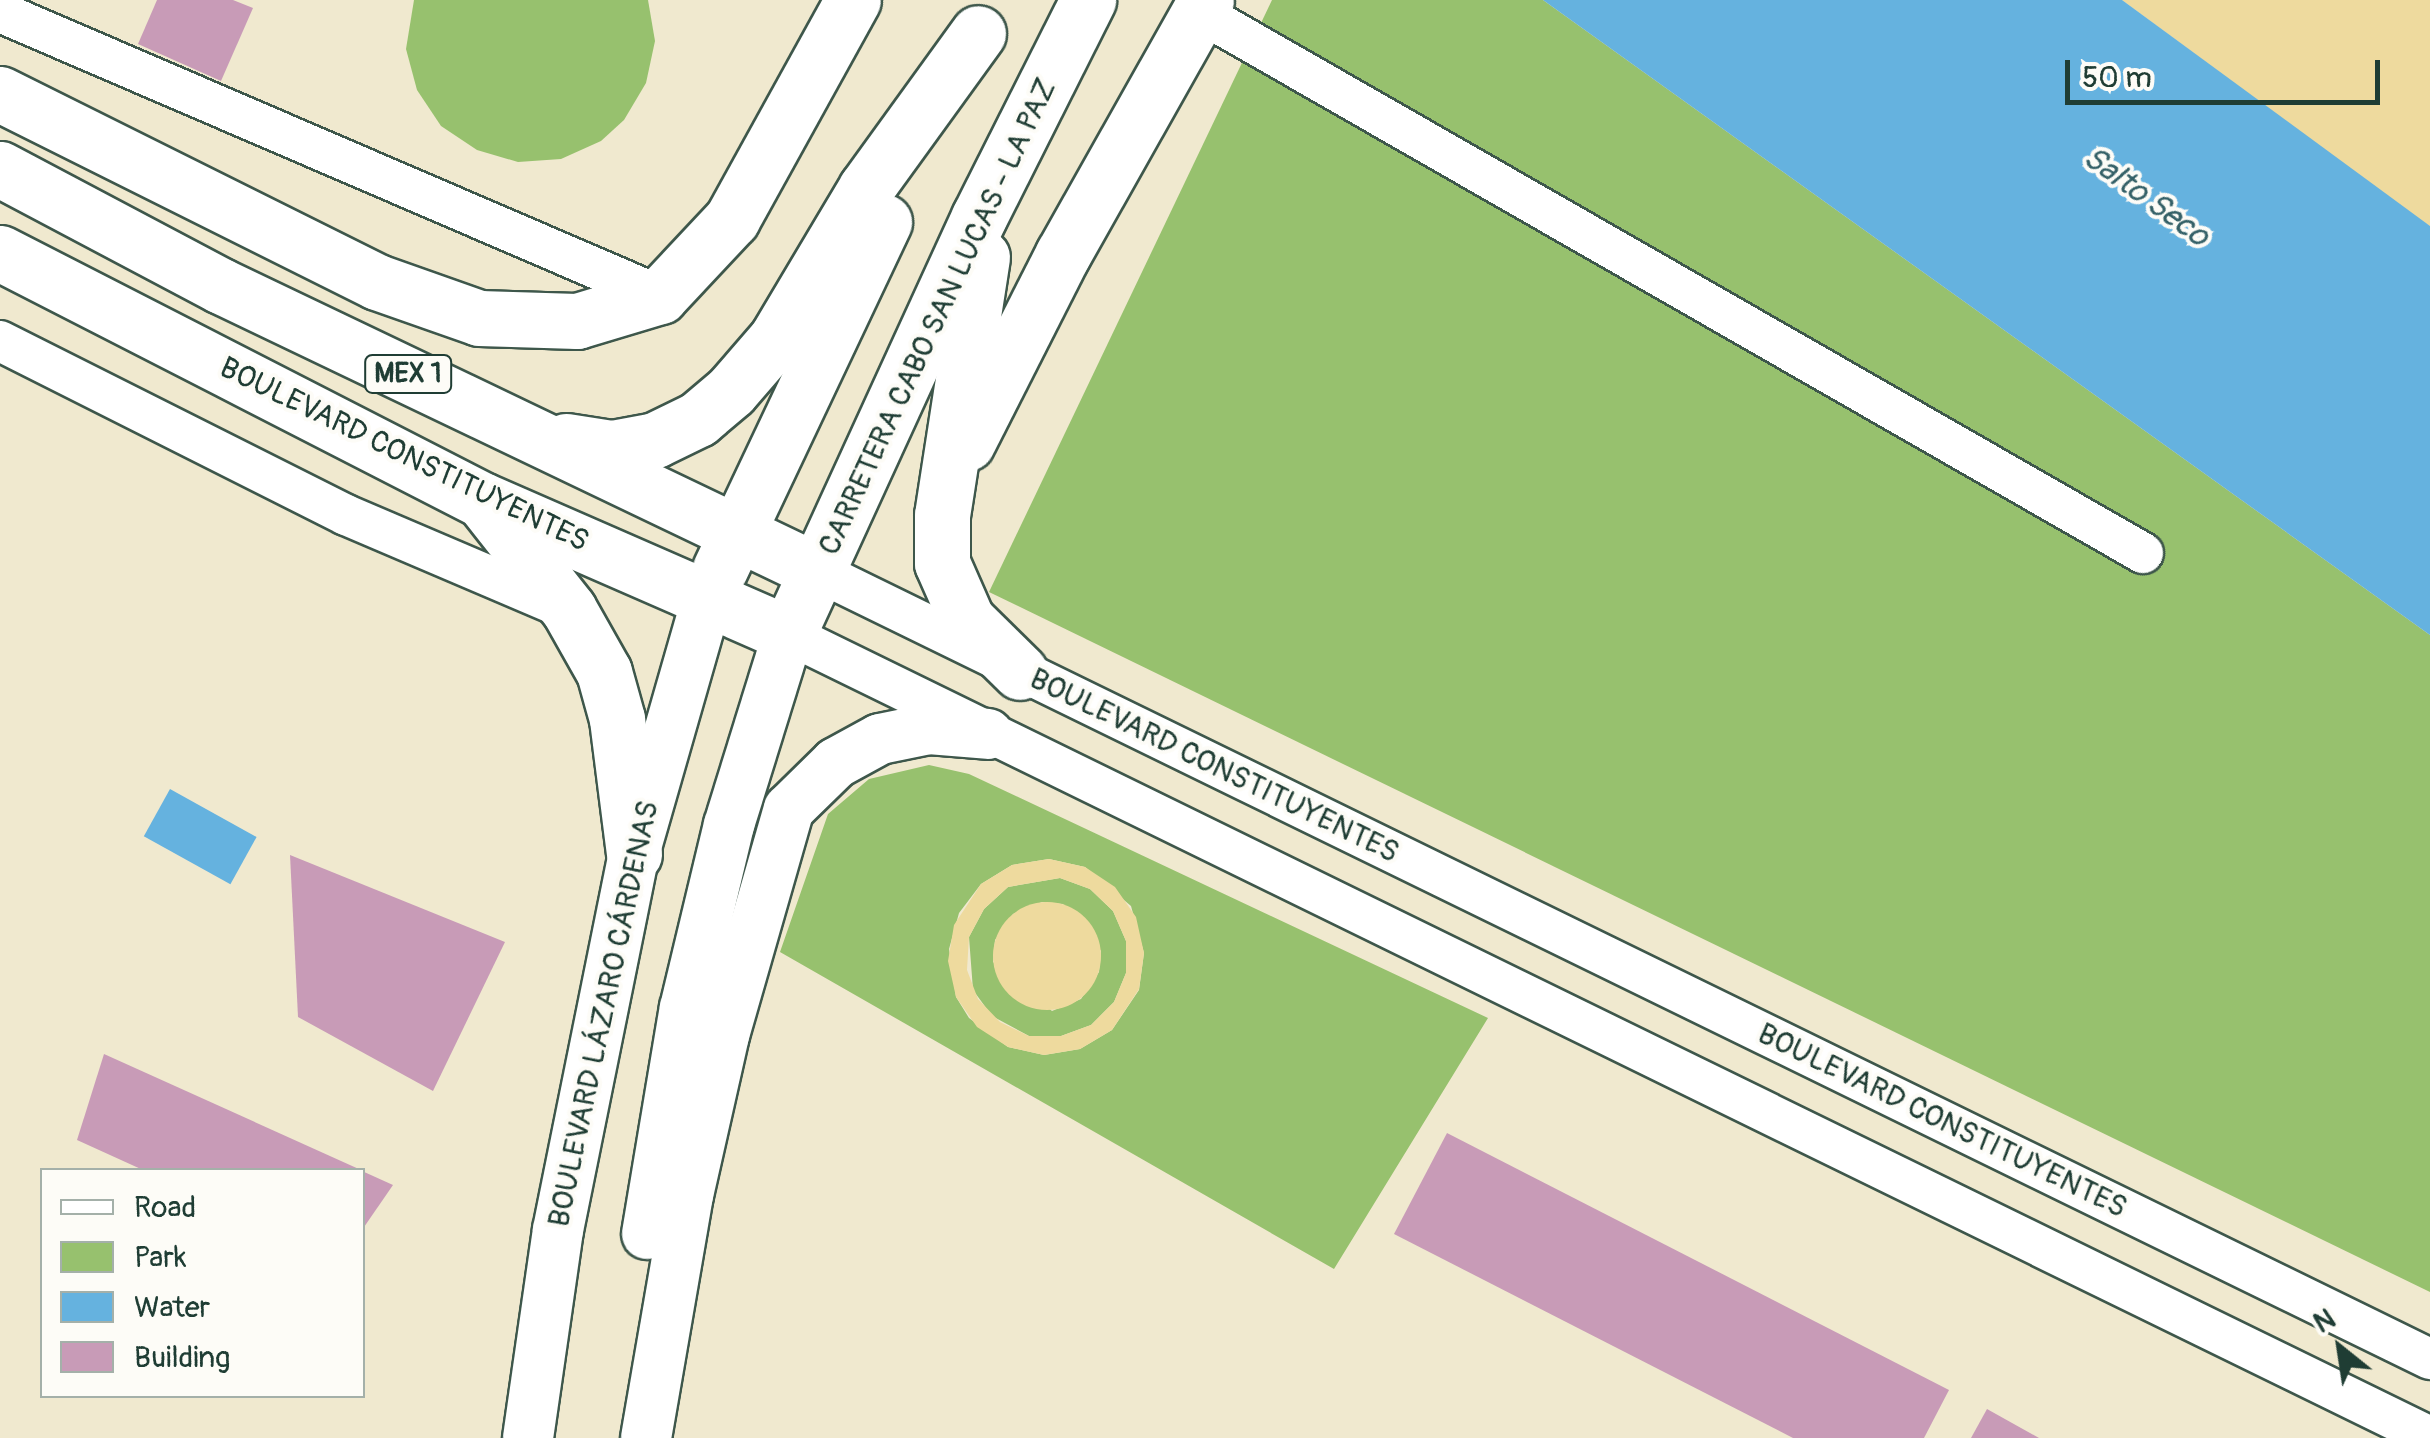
<!DOCTYPE html>
<meta charset="utf-8">
<style>
body{margin:0}
#map{position:relative;width:2430px;height:1438px;overflow:hidden;background:#f0e9cf;font-family:Pangolin,sans-serif}
div>[style]{position:absolute}
[style*='--x']{left:calc(var(--x)*1px);top:calc(var(--y)*1px);width:calc(var(--w)*1px);rotate:calc(var(--a)*1deg)}
.green>*{inset:0;background:#97c16e}
.sand>*{inset:0;background:#eeda9e}
.round{border-radius:50%}
.water>*{inset:0;background:#65b2df;transform-origin:0 0}
.building>*{inset:0;background:#c89bb7}
.roads{filter:drop-shadow(2px 0 #3e574b) drop-shadow(-2px 0 #3e574b) drop-shadow(0 2px #3e574b) drop-shadow(0 -2px #3e574b)}
.minor>*{height:40px;margin:-20px;padding:0 20px;transform-origin:20px;border-radius:20px;background:#fff}
.major>*{height:50px;margin:-25px;padding:0 25px;transform-origin:25px;border-radius:25px;background:#fff}
.highway>*{height:55px;margin:-27.5px;padding:0 27.5px;transform-origin:27.5px;border-radius:27.5px;background:#fff}
span{translate:-50% -50%;white-space:nowrap;text-align:center;line-height:1.15;-webkit-text-stroke:8px #fdfcf7;paint-order:stroke}
.shield-label span{padding:2px 8px;background:#fdfcf7;border:2px solid;border-radius:8px;-webkit-text-stroke-width:0}
.shield-label{font-size:28px;color:#1f3d34;font-weight:700}
.street-label{font-size:30px;color:#1f3d34}
.water-label{font-size:32px;color:#346067;font-style:italic}
.legend{position:absolute;left:40px;top:1168px;width:325px;height:230px;box-sizing:border-box;background:#fdfcf7;border:2px solid #a4b0a9;margin:0;padding:12px 18px;list-style:none;font-size:30px;color:#1f3d34}
.legend li{display:flex;align-items:center;gap:20px;height:50px}
.legend b{width:50px;border:2px solid #a4b0a9}
.north{position:absolute;left:2290px;top:1298px;width:100px;height:100px;-webkit-text-stroke:8px #fdfcf7;paint-order:stroke;rotate:330deg;font-size:28px;font-weight:700;line-height:40px;text-align:center;color:#1f3d34}
.north::after{content:'';display:block;margin:auto;width:35px;height:45px;background:#1f3d34;clip-path:polygon(50% 0,100% 100%,50% 72%,0 100%)}
.scale{position:absolute;left:2065px;top:60px;width:315px;height:45px;box-sizing:border-box;border:5px solid #1f3d34;border-top:0;padding-left:12px;font-size:30px;line-height:35px;white-space:nowrap;color:#1f3d34;-webkit-text-stroke:8px #fdfcf7;paint-order:stroke}
</style>
<div id="map">
<div class="green">
<div style="clip-path:polygon(414px 0,648px 0,655px 41px,646px 83px,624px 120px,601px 141px,561px 159px,518px 162px,477px 150px,441px 126px,417px 90px,406px 49px)"></div>
<div style="clip-path:polygon(1272px 0,1543px 0,2430px 635px,2430px 1292px,989px 592px)"></div>
<div style="clip-path:polygon(evenodd,929px 765px,969px 774px,1488px 1018px,1334px 1269px,780px 952px,828px 814px,869px 779px,929px 765px,1049px 859px,1085px 867px,1131px 906px,1144px 953px,1139px 990px,1112px 1030px,1080px 1049px,1044px 1055px,1008px 1047px,969px 1018px,956px 997px,949px 949px,959px 913px,981px 884px,1012px 865px,1049px 859px)"></div>
<div style="clip-path:polygon(evenodd,1060px 878px,1090px 889px,1113px 911px,1126px 941px,1126px 973px,1114px 1002px,1091px 1025px,1061px 1036px,1029px 1036px,992px 1016px,973px 990px,969px 937px,984px 909px,1008px 887px,1060px 878px,1042px 902px,1063px 904px,1101px 951px,1099px 972px,1081px 999px,1052px 1011px,993px 962px,995px 940px,1013px 914px,1042px 902px)"></div>
</div>
<div class="sand">
<div style="clip-path:polygon(2122px 0,2430px 0,2430px 226px,2417px 218px)"></div>
<div style="clip-path:polygon(evenodd,1049px 859px,1085px 867px,1115px 887px,1136px 917px,1144px 953px,1139px 989px,1112px 1030px,1080px 1049px,1044px 1055px,1008px 1047px,977px 1027px,956px 997px,948px 961px,954px 925px,981px 884px,1012px 865px,1049px 859px,1060px 878px,1090px 889px,1113px 911px,1126px 941px,1126px 973px,1114px 1002px,1091px 1025px,1061px 1036px,1029px 1036px,1000px 1022px,978px 999px,967px 970px,969px 937px,984px 909px,1008px 887px,1060px 878px)"></div>
<div class="round" style="left:993px;top:902px;width:108px;height:108px"></div>
</div>
<div class="water">
<div style="clip-path:polygon(1543px 0,2122px 0,2430px 226px,2430px 635px)"></div>
<div style="left:170px;top:789px;width:99px;height:54px;rotate:29deg"></div>
</div>
<div class="building">
<div style="clip-path:polygon(157px 0,233px 0,253px 8px,221px 81px,138px 44px)"></div>
<div style="clip-path:polygon(290px 855px,505px 942px,433px 1091px,298px 1017px)"></div>
<div style="clip-path:polygon(104px 1054px,361px 1170px,143px 1170px,77px 1140px)"></div>
<div style="clip-path:polygon(1447px 1133px,1949px 1390px,1924px 1438px,1793px 1438px,1394px 1234px)"></div>
<div style="clip-path:polygon(362px 1171px,393px 1185px,362px 1230px)"></div>
<div style="clip-path:polygon(1987px 1409px,2039px 1438px,1971px 1438px)"></div>
</div>
<div class="roads">
<div class="minor">
<div style="--x:0;--y:12;--w:719;--a:23.28"></div>
<div style="--x:1199;--y:12;--w:1088;--a:29.82"></div>
<div style="--x:0;--y:341;--w:387;--a:26.7"></div>
<div style="--x:346;--y:515;--w:239;--a:23.1"></div>
<div style="--x:819;--y:572;--w:1793;--a:26.04"></div>
<div style="--x:788;--y:634;--w:1828;--a:26.06"></div>
</div>
<div class="major">
<div style="--x:647;--y:1234;--w:229;--a:-80.5"></div>
<div style="--x:685;--y:1008;--w:188;--a:-76.5"></div>
<div style="--x:729;--y:825;--w:200;--a:-72.8"></div>
<div style="--x:528;--y:1438;--w:210;--a:-81.8"></div>
<div style="--x:558;--y:1230;--w:384;--a:-78.6"></div>
<div style="--x:634;--y:854;--w:268;--a:-74"></div>
<div style="--x:646;--y:1438;--w:247;--a:-80.2"></div>
<div style="--x:688;--y:1195;--w:164;--a:-77.3"></div>
<div style="--x:724;--y:1035;--w:235;--a:-74"></div>
<div style="--x:789;--y:809;--w:66;--a:-44.4"></div>
<div style="--x:836;--y:763;--w:50;--a:-28.6"></div>
<div style="--x:880;--y:739;--w:50;--a:-11.5"></div>
<div style="--x:929;--y:729;--w:59;--a:4.8"></div>
</div>
<div class="highway">
<div style="--x:0;--y:94;--w:421;--a:26.5"></div>
<div style="--x:377;--y:282;--w:108;--a:19.4"></div>
<div style="--x:479;--y:318;--w:98;--a:1.8"></div>
<div style="--x:577;--y:321;--w:87;--a:-16.8"></div>
<div style="--x:660;--y:296;--w:105;--a:-46.9"></div>
<div style="--x:732;--y:219;--w:250;--a:-61.1"></div>
<div style="--x:0;--y:169;--w:250;--a:27.9"></div>
<div style="--x:221;--y:286;--w:663;--a:25.56"></div>
<div style="--x:0;--y:253;--w:542;--a:27.13"></div>
<div style="--x:482;--y:500;--w:334;--a:23.6"></div>
<div style="--x:788;--y:634;--w:459;--a:-65.4"></div>
<div style="--x:979;--y:217;--w:243;--a:-63.3"></div>
<div style="--x:982;--y:257;--w:261;--a:98.8"></div>
<div style="--x:942;--y:515;--w:48;--a:90"></div>
<div style="--x:942;--y:563;--w:62;--a:66.3"></div>
<div style="--x:967;--y:620;--w:74;--a:44.5"></div>
<div style="--x:566;--y:441;--w:47;--a:8.7"></div>
<div style="--x:612;--y:448;--w:44;--a:-10.5"></div>
<div style="--x:655;--y:440;--w:48;--a:-26"></div>
<div style="--x:698;--y:419;--w:43;--a:-40.3"></div>
<div style="--x:731;--y:391;--w:69;--a:-49.1"></div>
<div style="--x:776;--y:339;--w:176;--a:-59.2"></div>
<div style="--x:866;--y:188;--w:191;--a:-54.1"></div>
<div style="--x:967;--y:443;--w:212;--a:-63.1"></div>
<div style="--x:1063;--y:254;--w:291;--a:-60.6"></div>
<div style="--x:487;--y:506;--w:132;--a:51.7"></div>
<div style="--x:569;--y:610;--w:71;--a:60.6"></div>
<div style="--x:604;--y:672;--w:49;--a:74.5"></div>
<div style="--x:617;--y:719;--w:136;--a:82.8"></div>
<div style="--x:720;--y:569;--w:384;--a:-64.7"></div>
</div>
</div>
<div class="shield-label">
<span style="left:408px;top:374px">MEX 1</span>
</div>
<div class="street-label">
<span style="left:938px;top:317px;rotate:-65deg">CARRETERA CABO SAN LUCAS - LA PAZ</span>
<span style="left:404px;top:455px;rotate:26deg">BOULEVARD CONSTITUYENTES</span>
<span style="left:1214px;top:766px;rotate:26deg">BOULEVARD CONSTITUYENTES</span>
<span style="left:604px;top:1014px;rotate:-78deg">BOULEVARD LÁZARO CÁRDENAS</span>
<span style="left:1942px;top:1121px;rotate:26deg">BOULEVARD CONSTITUYENTES</span>
</div>
<div class="water-label">
<span style="left:2146px;top:197px;rotate:36deg">Salto Seco</span>
</div>
<ul class="legend">
<li><b style="height:12px;background:#fff"></b>Road</li>
<li><b style="height:28px;background:#97c16e"></b>Park</li>
<li><b style="height:28px;background:#65b2df"></b>Water</li>
<li><b style="height:28px;background:#c89bb7"></b>Building</li>
</ul>
<div class="north">N</div>
<div class="scale">50 m</div>
</div>
